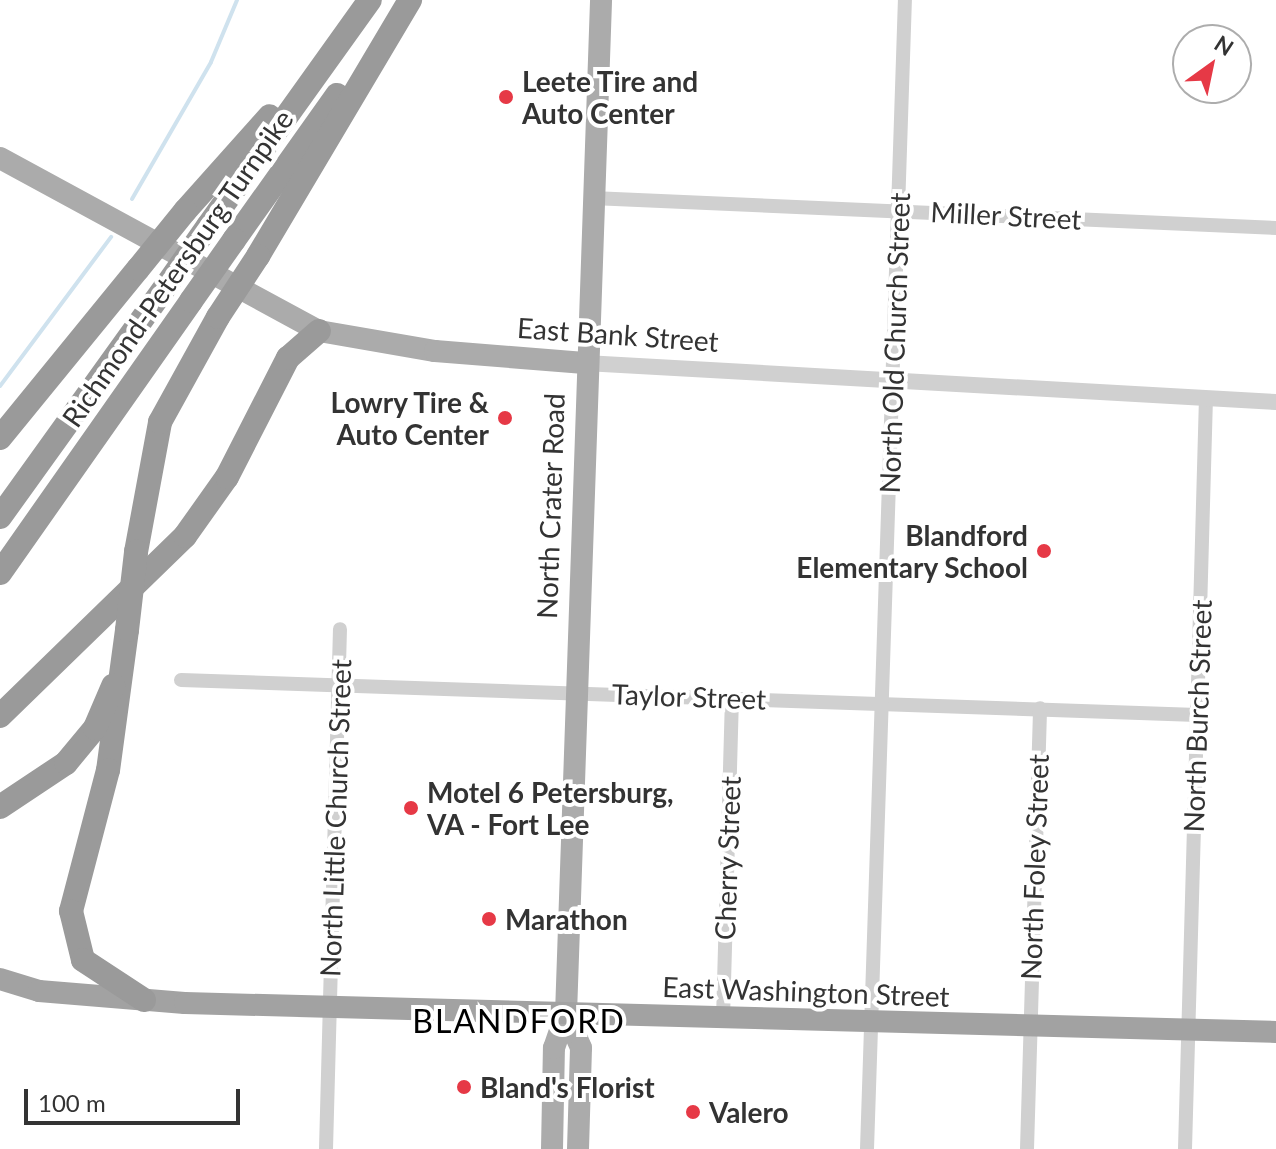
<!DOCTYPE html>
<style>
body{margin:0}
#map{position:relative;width:1276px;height:1149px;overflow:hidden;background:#fff;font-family:Lato,sans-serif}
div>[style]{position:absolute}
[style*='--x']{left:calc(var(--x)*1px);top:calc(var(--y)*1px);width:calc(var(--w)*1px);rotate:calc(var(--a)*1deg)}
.stream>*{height:4px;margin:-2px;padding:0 2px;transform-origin:2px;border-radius:2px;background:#cfe2ee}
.minor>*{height:14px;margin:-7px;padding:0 7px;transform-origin:7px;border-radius:7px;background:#d0d0d0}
.tertiary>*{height:16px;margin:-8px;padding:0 8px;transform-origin:8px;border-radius:8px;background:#d0d0d0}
.primary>*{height:22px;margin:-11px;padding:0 11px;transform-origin:11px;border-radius:11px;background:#ababab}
.trunk>*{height:22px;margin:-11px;padding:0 11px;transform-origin:11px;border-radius:11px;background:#a2a2a2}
.motorway>*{height:24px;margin:-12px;padding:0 12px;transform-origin:12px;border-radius:12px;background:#9a9a9a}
.motorway-bridge>*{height:24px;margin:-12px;padding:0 12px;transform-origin:12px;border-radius:12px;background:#9a9a9a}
.dots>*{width:22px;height:22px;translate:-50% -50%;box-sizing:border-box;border:4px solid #fff;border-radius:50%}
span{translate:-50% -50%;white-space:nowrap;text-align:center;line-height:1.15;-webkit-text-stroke:8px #fff;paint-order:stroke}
.poi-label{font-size:28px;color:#333;font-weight:700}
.left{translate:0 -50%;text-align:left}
.right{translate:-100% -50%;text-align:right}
.street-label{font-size:28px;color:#333}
.quarter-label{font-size:32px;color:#000;letter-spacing:2px}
.north{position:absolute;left:1172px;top:24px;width:80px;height:80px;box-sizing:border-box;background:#fff;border:2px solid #adadad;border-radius:50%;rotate:33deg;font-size:22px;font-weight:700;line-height:32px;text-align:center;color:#333}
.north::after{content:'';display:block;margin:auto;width:28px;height:36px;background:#e63946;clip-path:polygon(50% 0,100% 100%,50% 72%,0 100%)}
.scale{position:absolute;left:24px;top:1089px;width:216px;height:36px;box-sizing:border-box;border:4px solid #333;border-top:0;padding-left:10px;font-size:24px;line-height:28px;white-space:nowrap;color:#333;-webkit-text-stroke:6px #fff;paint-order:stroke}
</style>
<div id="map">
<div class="stream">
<div style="--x:132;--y:199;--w:158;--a:-60"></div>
<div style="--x:211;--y:62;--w:67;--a:-67.2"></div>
<div style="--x:0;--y:386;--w:186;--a:-53.3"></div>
</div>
<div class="minor">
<div style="--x:592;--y:198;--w:685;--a:2.51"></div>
<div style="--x:181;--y:680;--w:1017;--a:1.97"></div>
<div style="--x:723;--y:1019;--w:321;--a:-88.4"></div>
<div style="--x:326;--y:1149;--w:520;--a:-88.46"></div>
<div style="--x:867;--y:1149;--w:1150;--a:-88.11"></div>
<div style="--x:1027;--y:1149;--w:441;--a:-88.3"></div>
<div style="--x:1185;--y:1149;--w:750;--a:-88.4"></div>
</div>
<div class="tertiary">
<div style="--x:585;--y:363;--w:692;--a:3.23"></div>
</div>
<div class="primary">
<div style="--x:0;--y:158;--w:363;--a:28.5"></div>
<div style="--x:319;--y:331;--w:118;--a:9.8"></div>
<div style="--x:435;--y:351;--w:150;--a:4.6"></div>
<div style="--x:566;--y:1014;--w:37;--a:66"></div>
<div style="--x:581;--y:1048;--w:101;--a:91.7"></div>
<div style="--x:552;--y:1149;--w:101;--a:-88.9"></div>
<div style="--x:554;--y:1048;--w:36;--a:-71"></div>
<div style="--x:566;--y:1014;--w:1015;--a:-88.02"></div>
</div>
<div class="trunk">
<div style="--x:0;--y:979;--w:41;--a:17.1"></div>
<div style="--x:39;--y:991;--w:146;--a:4.7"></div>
<div style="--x:185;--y:1003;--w:1091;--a:1.52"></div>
</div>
<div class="motorway">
<div style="--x:185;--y:211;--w:127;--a:-48.2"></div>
<div style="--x:208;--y:226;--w:278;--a:-54.4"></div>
<div style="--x:234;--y:240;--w:178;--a:-54.6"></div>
<div style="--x:258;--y:256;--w:298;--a:-59.3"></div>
<div style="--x:0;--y:438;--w:218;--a:-50.8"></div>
<div style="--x:0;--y:517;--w:284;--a:-54.3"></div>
<div style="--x:136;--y:552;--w:132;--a:-79.5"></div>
<div style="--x:160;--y:422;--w:120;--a:-61.1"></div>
<div style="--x:0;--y:573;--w:332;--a:-54.9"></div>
<div style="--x:127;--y:630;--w:141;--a:97.7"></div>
<div style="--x:108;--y:770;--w:146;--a:104.7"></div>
<div style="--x:71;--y:911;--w:50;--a:76.2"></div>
<div style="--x:83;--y:960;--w:73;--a:33.3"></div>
<div style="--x:0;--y:716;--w:258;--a:-44.2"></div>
<div style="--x:185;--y:536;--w:72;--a:-54.6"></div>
<div style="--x:227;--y:477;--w:134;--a:-62.9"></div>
<div style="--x:288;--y:358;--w:41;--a:-41.1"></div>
<div style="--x:0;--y:807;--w:79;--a:-33.7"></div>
<div style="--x:66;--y:763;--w:45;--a:-50.4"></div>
<div style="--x:95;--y:728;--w:46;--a:-66.8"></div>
</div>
<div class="motorway-bridge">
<div style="--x:138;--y:269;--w:75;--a:-51"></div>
<div style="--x:166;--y:286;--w:73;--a:-55"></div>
<div style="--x:191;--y:301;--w:75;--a:-54.8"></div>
<div style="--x:218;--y:317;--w:73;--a:-56.7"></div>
<div style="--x:127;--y:630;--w:79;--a:-83.4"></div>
</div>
<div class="dots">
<div style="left:506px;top:97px;background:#e63946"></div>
<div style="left:505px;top:418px;background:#e63946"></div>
<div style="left:1044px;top:551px;background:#e63946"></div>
<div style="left:411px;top:808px;background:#e63946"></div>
<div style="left:489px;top:919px;background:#e63946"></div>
<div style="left:464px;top:1087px;background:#e63946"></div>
<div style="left:693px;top:1112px;background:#e63946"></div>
</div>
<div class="poi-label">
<span class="left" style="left:522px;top:97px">Leete Tire and<br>Auto Center</span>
<span class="right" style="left:489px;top:418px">Lowry Tire &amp;<br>Auto Center</span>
<span class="right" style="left:1028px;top:551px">Blandford<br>Elementary School</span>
<span class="left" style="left:427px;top:808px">Motel 6 Petersburg,<br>VA - Fort Lee</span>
<span class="left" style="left:505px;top:919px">Marathon</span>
<span class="left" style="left:480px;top:1087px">Bland's Florist</span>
<span class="left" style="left:709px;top:1112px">Valero</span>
</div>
<div class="street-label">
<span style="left:1006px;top:215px;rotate:3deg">Miller Street</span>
<span style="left:177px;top:268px;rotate:-55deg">Richmond-Petersburg Turnpike</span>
<span style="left:618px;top:334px;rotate:4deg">East Bank Street</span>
<span style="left:894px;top:343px;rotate:-88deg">North Old Church Street</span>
<span style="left:550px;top:506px;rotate:-88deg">North Crater Road</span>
<span style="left:689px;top:696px;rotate:2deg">Taylor Street</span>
<span style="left:1197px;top:716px;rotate:-88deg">North Burch Street</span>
<span style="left:335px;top:818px;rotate:-88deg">North Little Church Street</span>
<span style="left:727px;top:858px;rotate:-88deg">Cherry Street</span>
<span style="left:1034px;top:867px;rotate:-88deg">North Foley Street</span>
<span style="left:806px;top:991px;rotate:2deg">East Washington Street</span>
</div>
<div class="quarter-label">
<span style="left:519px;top:1021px">BLANDFORD</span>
</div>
<div class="north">N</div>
<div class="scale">100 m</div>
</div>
